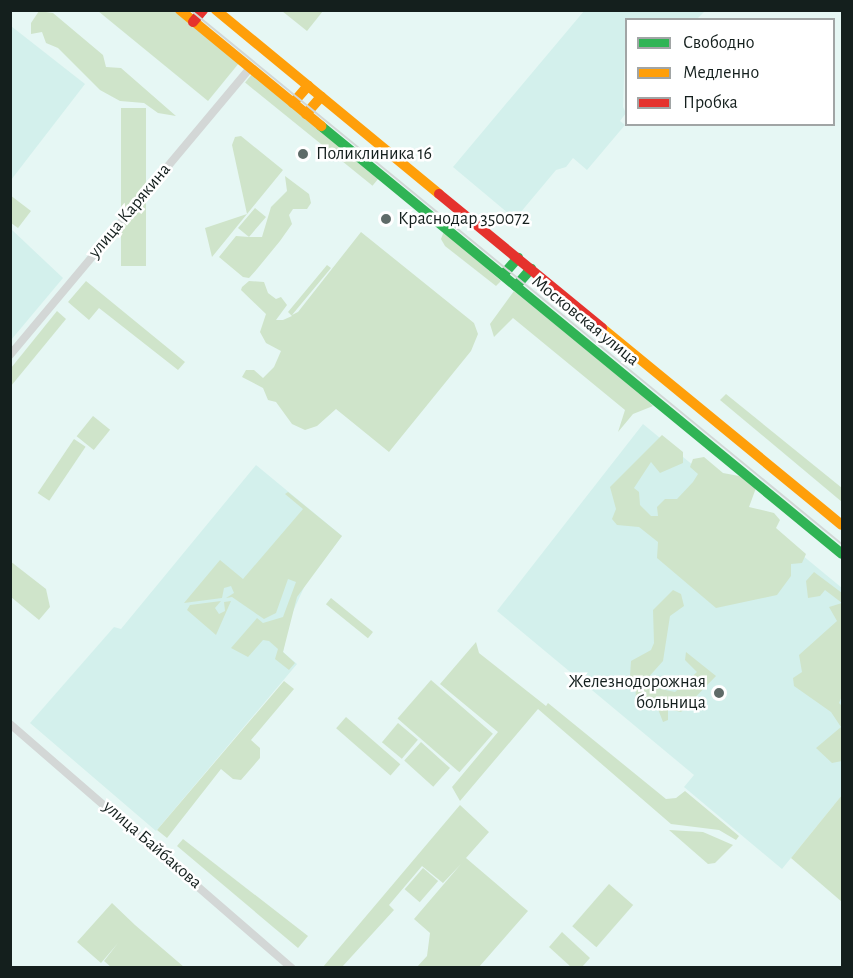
<!DOCTYPE html>
<meta charset="utf-8">
<style>
body{margin:0}
#map{position:relative;width:853px;height:978px;overflow:hidden;background:#e6f7f4;font-family:"Alegreya Sans",sans-serif}
div>[style]{position:absolute}
[style*='--x']{left:calc(var(--x)*1px);top:calc(var(--y)*1px);width:calc(var(--w)*1px);rotate:calc(var(--a)*1deg)}
.built>*{inset:0;background:#d3f0ec}
.green>*{inset:0;background:#cfe4ca;transform-origin:0 0}
.street>*{height:8px;margin:-4px;padding:0 4px;transform-origin:4px;border-radius:4px;background:#d3d7d6}
.fast>*{height:10px;margin:-5px;padding:0 5px;transform-origin:5px;border-radius:5px;background:#30b455}
.slow>*{height:10px;margin:-5px;padding:0 5px;transform-origin:5px;border-radius:5px;background:#ff9f0a}
.jam>*{height:10px;margin:-5px;padding:0 5px;transform-origin:5px;border-radius:5px;background:#e5322d}
.tram>*{height:1.5px;margin:-0.75px;padding:0 0.75px;transform-origin:0.75px;border-radius:0.75px;background:#d2d7d6}
.dots>*{width:16px;height:16px;translate:-50% -50%;box-sizing:border-box;border:3px solid #fff;border-radius:50%}
span{translate:-50% -50%;white-space:nowrap;text-align:center;line-height:1.15;-webkit-text-stroke:5px #fff;paint-order:stroke}
.poi-label{font-size:18px;color:#141f1d}
.left{translate:0 -50%;text-align:left}
.right{translate:-100% -50%;text-align:right}
.street-label{font-size:18px;color:#141f1d}
.frame{position:absolute;inset:0;border:12px solid #141f1d;pointer-events:none}
.legend{position:absolute;left:625px;top:18px;width:210px;height:108px;box-sizing:border-box;background:#fff;border:2px solid #a1a5a5;margin:0;padding:8px 10px;list-style:none;font-size:18px;color:#141f1d}
.legend li{display:flex;align-items:center;gap:12px;height:30px}
.legend b{width:30px;border:2px solid #a1a5a5}
</style>
<div id="map">
<div class="built">
<div style="clip-path:polygon(584px 11px,705px 11px,697px 19px,626px 20px,623px 107px,626px 113px,620px 121px,625px 125px,587px 170px,573px 158px,566px 167px,556px 170px,515px 219px,453px 167px)"></div>
<div style="clip-path:polygon(11px 26px,85px 84px,11px 180px)"></div>
<div style="clip-path:polygon(11px 229px,63px 278px,11px 340px)"></div>
<div style="clip-path:polygon(643px 424px,842px 588px,842px 795px,782px 869px,684px 787px,694px 775px,497px 611px)"></div>
<div style="clip-path:polygon(256px 465px,342px 536px,306px 583px,290px 618px,283px 652px,297px 664px,156px 831px,30px 723px,114px 627px,121px 629px)"></div>
</div>
<div class="green">
<div style="clip-path:polygon(39px 11px,53px 13px,103px 55px,106px 67px,121px 68px,176px 116px,158px 113px,144px 103px,120px 101px,100px 90px,58px 48px,46px 43px,42px 32px,31px 34px,31px 23px)"></div>
<div style="clip-path:polygon(98px 11px,174px 11px,239px 63px,208px 101px)"></div>
<div style="clip-path:polygon(282px 11px,323px 11px,307px 31px)"></div>
<div style="left:252px;top:74px;width:164px;height:11px;rotate:39deg"></div>
<div style="left:121px;top:108px;width:25px;height:158px"></div>
<div style="clip-path:polygon(241px 136px,283px 170px,212px 257px,205px 228px,247px 214px,232px 145px,235px 137px)"></div>
<div style="clip-path:polygon(285px 176px,309px 194px,311px 203px,307px 209px,293px 209px,289px 215px,292px 224px,280px 241px,257px 269px,249px 278px,243px 277px,219px 257px,236px 236px,249px 237px,238px 228px,255px 208px,266px 217px,249px 237px,262px 237px,271px 207px,287px 191px)"></div>
<div style="clip-path:polygon(10px 195px,31px 211px,18px 228px,11px 223px)"></div>
<div style="clip-path:polygon(444px 231px,501px 281px,496px 286px,445px 246px,441px 239px)"></div>
<div style="clip-path:polygon(361px 232px,474px 323px,478px 334px,471px 351px,389px 452px,336px 409px,317px 426px,305px 430px,292px 424px,276px 402px,268px 400px,263px 388px,242px 377px,246px 370px,254px 370px,263px 378px,274px 367px,281px 351px,266px 343px,260px 332px,266px 314px,241px 290px,242px 287px,249px 281px,264px 282px,268px 293px,276px 299px,281px 297px,287px 305px,276px 320px,283px 320px,292px 316px,288px 312px,327px 265px,331px 268px,292px 315px,298px 312px)"></div>
<div style="clip-path:polygon(86px 281px,185px 362px,178px 370px,99px 308px,89px 320px,68px 302px)"></div>
<div style="clip-path:polygon(514px 291px,643px 396px,653px 406px,633px 414px,618px 432px,625px 410px,513px 318px,494px 337px,490px 324px)"></div>
<div style="clip-path:polygon(57px 311px,66px 319px,11px 386px,11px 368px)"></div>
<div style="clip-path:polygon(726px 394px,842px 488px,842px 502px,720px 400px)"></div>
<div style="left:93px;top:416px;width:22px;height:26px;rotate:39deg"></div>
<div style="clip-path:polygon(662px 435px,683px 452px,683px 463px,660px 473px,651px 462px,634px 488px,639px 492px,640px 505px,651px 516px,658px 516px,657px 507px,665px 499px,677px 499px,693px 482px,698px 474px,690px 467px,693px 459px,704px 457px,723px 473px,739px 476px,756px 488px,749px 507px,774px 513px,780px 520px,776px 528px,806px 554px,802px 563px,791px 564px,791px 576px,777px 595px,716px 608px,657px 558px,658px 542px,639px 527px,617px 525px,612px 519px,616px 509px,610px 487px)"></div>
<div style="left:74px;top:439px;width:14px;height:65px;rotate:34deg"></div>
<div style="clip-path:polygon(288px 492px,342px 536px,297px 597px,283px 652px,295px 663px,289px 670px,275px 659px,278px 649px,269px 641px,263px 640px,248px 657px,231px 648px,257px 618px,263px 623px,283px 617px,296px 582px,288px 579px,276px 613px,264px 619px,232px 597px,226px 598px,234px 593px,231px 586px,224px 588px,222px 598px,184px 603px,220px 560px,243px 579px,303px 509px,285px 494px)"></div>
<div style="clip-path:polygon(10px 561px,46px 589px,50px 607px,39px 620px,11px 597px)"></div>
<div style="clip-path:polygon(814px 572px,842px 593px,842px 696px,839px 703px,842px 706px,842px 761px,832px 763px,816px 748px,841px 727px,831px 712px,794px 686px,793px 678px,802px 672px,799px 655px,837px 621px,829px 607px,842px 603px,825px 590px,820px 596px,808px 598px,806px 581px)"></div>
<div style="clip-path:polygon(673px 590px,681px 594px,684px 606px,670px 616px,663px 661px,646px 680px,651px 687px,675px 692px,697px 672px,685px 660px,686px 652px,716px 676px,681px 712px,668px 709px,668px 720px,663px 722px,658px 709px,636px 698px,635px 683px,630px 676px,631px 661px,651px 650px,654px 643px,653px 610px)"></div>
<div style="left:331px;top:598px;width:54px;height:8px;rotate:39deg"></div>
<div style="clip-path:polygon(221px 601px,215px 608px,219px 614px,225px 611px,224px 602px,231px 601px,216px 635px,187px 610px,190px 605px)"></div>
<div style="clip-path:polygon(476px 642px,479px 653px,546px 706px,548px 703px,666px 799px,676px 798px,685px 791px,739px 836px,736px 840px,719px 830px,671px 824px,538px 709px,460px 801px,452px 787px,498px 732px,440px 684px)"></div>
<div style="left:431px;top:680px;width:82px;height:51px;rotate:41deg"></div>
<div style="clip-path:polygon(284px 681px,294px 689px,251px 740px,260px 748px,260px 758px,241px 780px,233px 779px,221px 769px,167px 838px,157px 830px)"></div>
<div style="left:346px;top:717px;width:72px;height:15px;rotate:41deg"></div>
<div style="left:398px;top:723px;width:26px;height:25px;rotate:40deg"></div>
<div style="left:421px;top:742px;width:39px;height:25px;rotate:42deg"></div>
<div style="clip-path:polygon(842px 795px,842px 902px,791px 858px)"></div>
<div style="clip-path:polygon(460px 805px,489px 832px,466px 858px,528px 911px,479px 967px,417px 967px,427px 956px,430px 933px,414px 919px,461px 864px,443px 883px,422px 866px,389px 905px,394px 910px,342px 967px,323px 967px)"></div>
<div style="clip-path:polygon(669px 830px,703px 832px,733px 845px,715px 863px,708px 864px)"></div>
<div style="clip-path:polygon(183px 839px,308px 936px,298px 948px,177px 846px)"></div>
<div style="left:423px;top:868px;width:20px;height:28px;rotate:41deg"></div>
<div style="left:609px;top:884px;width:32px;height:56px;rotate:41deg"></div>
<div style="clip-path:polygon(112px 903px,135px 925px,184px 967px,111px 967px,104px 961px,118px 943px,101px 963px,77px 942px)"></div>
<div style="clip-path:polygon(562px 932px,590px 958px,582px 967px,571px 967px,549px 947px)"></div>
</div>
<div class="street">
<div style="--x:10;--y:355;--w:374;--a:-50.1"></div>
<div style="--x:10;--y:724;--w:373;--a:40.9"></div>
</div>
<div class="fast">
<div style="--x:321;--y:126;--w:674;--a:39.4"></div>
<div style="--x:503;--y:275;--w:23;--a:-49"></div>
<div style="--x:516;--y:286;--w:23;--a:-49"></div>
</div>
<div class="slow">
<div style="--x:180;--y:10;--w:183;--a:39.4"></div>
<div style="--x:216;--y:10;--w:289;--a:39.5"></div>
<div style="--x:293;--y:103;--w:23;--a:-49"></div>
<div style="--x:306;--y:114;--w:23;--a:-49"></div>
<div style="--x:602;--y:328;--w:310;--a:39.4"></div>
</div>
<div class="jam">
<div style="--x:193;--y:22;--w:16;--a:-50"></div>
<div style="--x:439;--y:194;--w:211;--a:39.4"></div>
</div>
<div class="tram">
<div style="--x:191;--y:10;--w:842;--a:39.36"></div>
</div>
<div class="dots">
<div style="left:303px;top:154px;background:#5e6b68"></div>
<div style="left:386px;top:219px;background:#5e6b68"></div>
<div style="left:719px;top:693px;background:#5e6b68"></div>
</div>
<div class="poi-label">
<span class="left" style="left:316px;top:154px">Поликлиника 16</span>
<span class="left" style="left:398px;top:219px">Краснодар 350072</span>
<span class="right" style="left:706px;top:693px">Железнодорожная<br>больница</span>
</div>
<div class="street-label">
<span style="left:130px;top:211px;rotate:-50deg">улица Карякина</span>
<span style="left:585px;top:321px;rotate:39deg">Московская улица</span>
<span style="left:152px;top:845px;rotate:41deg">улица Байбакова</span>
</div>
<div class="frame"></div>
<ul class="legend">
<li><b style="height:8px;background:#30b455"></b>Свободно</li>
<li><b style="height:8px;background:#ff9f0a"></b>Медленно</li>
<li><b style="height:8px;background:#e5322d"></b>Пробка</li>
</ul>
</div>
